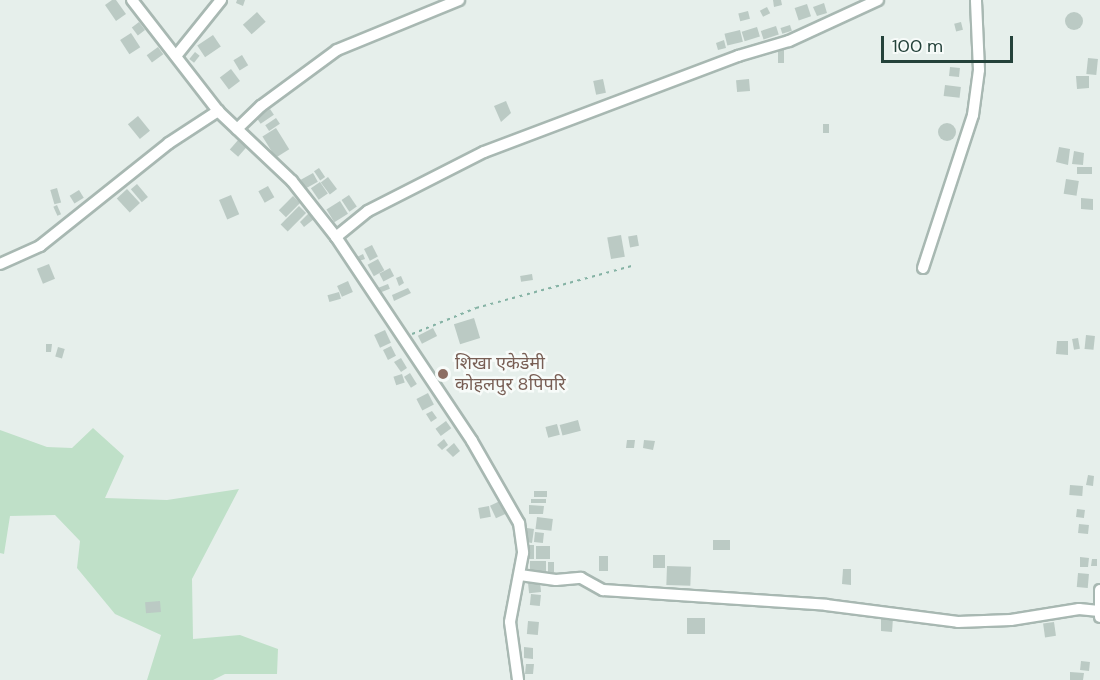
<!DOCTYPE html>
<meta charset="utf-8">
<style>
body{margin:0}
#map{position:relative;width:1100px;height:680px;overflow:hidden;background:#e6efeb;font-family:"DM Sans","Noto Sans Devanagari",sans-serif}
div>[style]{position:absolute}
[style*='--x']{left:calc(var(--x)*1px);top:calc(var(--y)*1px);width:calc(var(--w)*1px);rotate:calc(var(--a)*1deg)}
.green>*{inset:0;background:#bfe0c8}
.building>*{inset:0;background:#bbcac4;transform-origin:0 0}
.round{border-radius:50%}
.path>*{height:1.5px;margin-top:-0.75px;transform-origin:0;background:repeating-linear-gradient(90deg,#86b3a5 0 3px,transparent 0 7.5px)}
.roads{filter:drop-shadow(2px 0 #a8b8b2) drop-shadow(-2px 0 #a8b8b2) drop-shadow(0 2px #a8b8b2) drop-shadow(0 -2px #a8b8b2)}
.minor>*{height:10px;margin:-5px;padding:0 5px;transform-origin:5px;border-radius:5px;background:#fff}
.dots>*{width:16px;height:16px;translate:-50% -50%;box-sizing:border-box;border:3px solid #f7fbf9;border-radius:50%}
span{translate:-50% -50%;white-space:nowrap;text-align:center;line-height:1.15;-webkit-text-stroke:5px #f7fbf9;paint-order:stroke}
.education-label{font-size:18px;color:#785e54}
.left{translate:0 -50%;text-align:left}
.scale{position:absolute;left:881px;top:36px;width:132px;height:27px;box-sizing:border-box;border:3px solid #24423a;border-top:0;padding-left:8px;font-size:18px;line-height:21px;white-space:nowrap;color:#24423a;-webkit-text-stroke:4px #f7fbf9;paint-order:stroke}
</style>
<div id="map">
<div class="green">
<div style="clip-path:polygon(93px 428px,124px 456px,105px 498px,167px 500px,239px 489px,192px 579px,193px 639px,240px 635px,278px 649px,277px 674px,225px 674px,213px 680px,147px 680px,161px 635px,115px 614px,77px 568px,80px 541px,55px 515px,10px 516px,4px 554px,0 553px,0 430px,47px 447px,72px 448px)"></div>
</div>
<div class="building">
<div style="clip-path:polygon(112px 0,116px 0,126px 14px,116px 21px,105px 5px)"></div>
<div style="clip-path:polygon(237px 0,245px 0,243px 6px,236px 3px)"></div>
<div style="clip-path:polygon(773px 0,781px 0,782px 5px,774px 7px)"></div>
<div style="clip-path:polygon(824px 3px,827px 13px,817px 16px,813px 7px)"></div>
<div style="left:807px;top:4px;width:13px;height:13px;rotate:72deg"></div>
<div style="left:767px;top:7px;width:7px;height:8px;rotate:63deg"></div>
<div style="left:748px;top:11px;width:8px;height:10px;rotate:76deg"></div>
<div style="left:257px;top:12px;width:13px;height:19px;rotate:48deg"></div>
<div class="round" style="left:1065px;top:12px;width:18px;height:18px"></div>
<div style="left:139px;top:22px;width:10px;height:9px;rotate:53deg"></div>
<div style="left:961px;top:22px;width:8px;height:7px;rotate:76deg"></div>
<div style="left:790px;top:25px;width:6px;height:10px;rotate:72deg"></div>
<div style="left:776px;top:26px;width:9px;height:16px;rotate:72deg"></div>
<div style="left:757px;top:27px;width:10px;height:16px;rotate:73deg"></div>
<div style="left:740px;top:30px;width:12px;height:16px;rotate:76deg"></div>
<div style="left:131px;top:33px;width:17px;height:13px;rotate:57deg"></div>
<div style="left:213px;top:35px;width:14px;height:19px;rotate:56deg"></div>
<div style="clip-path:polygon(724px 40px,726px 48px,718px 50px,716px 43px)"></div>
<div style="left:158px;top:47px;width:9px;height:14px;rotate:54deg"></div>
<div style="left:778px;top:50px;width:6px;height:13px"></div>
<div style="left:195px;top:52px;width:6px;height:9px;rotate:39deg"></div>
<div style="left:242px;top:55px;width:12px;height:10px;rotate:59deg"></div>
<div style="left:1088px;top:58px;width:10px;height:16px;rotate:6deg"></div>
<div style="left:950px;top:67px;width:10px;height:9px;rotate:6deg"></div>
<div style="left:231px;top:69px;width:15px;height:14px;rotate:53deg"></div>
<div style="clip-path:polygon(1076px 76px,1089px 76px,1089px 88px,1077px 89px)"></div>
<div style="left:603px;top:79px;width:14px;height:10px;rotate:78deg"></div>
<div style="left:749px;top:79px;width:12px;height:13px;rotate:85deg"></div>
<div style="left:945px;top:85px;width:16px;height:11px;rotate:7deg"></div>
<div style="clip-path:polygon(506px 101px,511px 113px,501px 122px,494px 106px)"></div>
<div style="left:270px;top:109px;width:7px;height:16px;rotate:56deg"></div>
<div style="left:138px;top:116px;width:19px;height:13px;rotate:51deg"></div>
<div style="left:276px;top:118px;width:7px;height:13px;rotate:56deg"></div>
<div class="round" style="left:938px;top:123px;width:18px;height:18px"></div>
<div style="left:823px;top:124px;width:6px;height:9px"></div>
<div style="left:276px;top:128px;width:25px;height:16px;rotate:58deg"></div>
<div style="left:239px;top:139px;width:11px;height:14px;rotate:41deg"></div>
<div style="clip-path:polygon(1059px 147px,1070px 149px,1068px 165px,1056px 162px)"></div>
<div style="clip-path:polygon(1074px 151px,1084px 153px,1083px 165px,1072px 164px)"></div>
<div style="left:1077px;top:167px;width:15px;height:7px"></div>
<div style="left:319px;top:168px;width:11px;height:6px;rotate:56deg"></div>
<div style="left:313px;top:173px;width:10px;height:14px;rotate:61deg"></div>
<div style="left:328px;top:177px;width:15px;height:9px;rotate:53deg"></div>
<div style="left:1066px;top:179px;width:13px;height:15px;rotate:9deg"></div>
<div style="left:320px;top:182px;width:14px;height:11px;rotate:56deg"></div>
<div style="left:137px;top:184px;width:17px;height:8px;rotate:50deg"></div>
<div style="left:268px;top:186px;width:13px;height:11px;rotate:61deg"></div>
<div style="left:57px;top:188px;width:15px;height:7px;rotate:74deg"></div>
<div style="left:127px;top:189px;width:19px;height:14px;rotate:47deg"></div>
<div style="left:79px;top:190px;width:9px;height:11px;rotate:58deg"></div>
<div style="left:231px;top:195px;width:21px;height:13px;rotate:67deg"></div>
<div style="left:349px;top:195px;width:14px;height:9px;rotate:56deg"></div>
<div style="left:293px;top:196px;width:10px;height:20px;rotate:45deg"></div>
<div style="clip-path:polygon(1081px 198px,1093px 199px,1093px 210px,1081px 209px)"></div>
<div style="left:340px;top:201px;width:15px;height:16px;rotate:58deg"></div>
<div style="left:57px;top:205px;width:10px;height:4px;rotate:66deg"></div>
<div style="left:299px;top:206px;width:10px;height:26px;rotate:45deg"></div>
<div style="clip-path:polygon(309px 213px,314px 219px,304px 227px,300px 222px)"></div>
<div style="left:621px;top:235px;width:22px;height:14px;rotate:80deg"></div>
<div style="left:637px;top:235px;width:11px;height:9px;rotate:80deg"></div>
<div style="left:372px;top:245px;width:13px;height:9px;rotate:63deg"></div>
<div style="clip-path:polygon(363px 254px,365px 259px,359px 261px,357px 257px)"></div>
<div style="left:378px;top:259px;width:13px;height:12px;rotate:61deg"></div>
<div style="left:49px;top:264px;width:16px;height:13px;rotate:68deg"></div>
<div style="left:390px;top:268px;width:9px;height:12px;rotate:63deg"></div>
<div style="left:532px;top:274px;width:6px;height:12px;rotate:81deg"></div>
<div style="clip-path:polygon(401px 276px,404px 283px,399px 286px,396px 278px)"></div>
<div style="left:348px;top:281px;width:12px;height:12px;rotate:66deg"></div>
<div style="left:388px;top:284px;width:5px;height:13px;rotate:68deg"></div>
<div style="clip-path:polygon(408px 288px,411px 293px,394px 301px,392px 295px)"></div>
<div style="left:339px;top:292px;width:7px;height:12px;rotate:74deg"></div>
<div style="left:474px;top:318px;width:21px;height:21px;rotate:73deg"></div>
<div style="left:433px;top:328px;width:9px;height:17px;rotate:63deg"></div>
<div style="left:385px;top:330px;width:14px;height:12px;rotate:65deg"></div>
<div style="left:1086px;top:335px;width:9px;height:14px;rotate:6deg"></div>
<div style="left:1078px;top:338px;width:11px;height:6px;rotate:80deg"></div>
<div style="clip-path:polygon(1057px 341px,1068px 341px,1068px 355px,1056px 354px)"></div>
<div style="clip-path:polygon(46px 344px,52px 344px,51px 352px,46px 352px)"></div>
<div style="left:391px;top:346px;width:11px;height:9px;rotate:63deg"></div>
<div style="left:58px;top:347px;width:7px;height:10px;rotate:16deg"></div>
<div style="clip-path:polygon(401px 358px,407px 368px,401px 372px,394px 362px)"></div>
<div style="left:410px;top:373px;width:13px;height:7px;rotate:58deg"></div>
<div style="left:402px;top:374px;width:9px;height:9px;rotate:72deg"></div>
<div style="left:428px;top:393px;width:13px;height:13px;rotate:63deg"></div>
<div style="clip-path:polygon(432px 411px,437px 418px,431px 422px,426px 414px)"></div>
<div style="left:578px;top:420px;width:11px;height:19px;rotate:75deg"></div>
<div style="left:446px;top:421px;width:9px;height:13px;rotate:54deg"></div>
<div style="left:557px;top:424px;width:11px;height:12px;rotate:75deg"></div>
<div style="clip-path:polygon(444px 439px,448px 445px,442px 450px,437px 445px)"></div>
<div style="clip-path:polygon(627px 440px,635px 440px,634px 448px,626px 448px)"></div>
<div style="clip-path:polygon(644px 440px,655px 441px,653px 450px,643px 448px)"></div>
<div style="clip-path:polygon(454px 443px,460px 451px,453px 457px,446px 450px)"></div>
<div style="clip-path:polygon(1088px 475px,1094px 476px,1093px 486px,1086px 485px)"></div>
<div style="left:1070px;top:485px;width:13px;height:10px;rotate:4deg"></div>
<div style="left:534px;top:491px;width:13px;height:6px"></div>
<div style="left:531px;top:499px;width:15px;height:4px"></div>
<div style="left:500px;top:501px;width:14px;height:11px;rotate:65deg"></div>
<div style="clip-path:polygon(529px 505px,544px 506px,543px 514px,529px 514px)"></div>
<div style="left:489px;top:506px;width:11px;height:11px;rotate:80deg"></div>
<div style="left:1077px;top:509px;width:8px;height:8px;rotate:7deg"></div>
<div style="left:537px;top:517px;width:16px;height:12px;rotate:7deg"></div>
<div style="left:1079px;top:524px;width:10px;height:9px;rotate:6deg"></div>
<div style="clip-path:polygon(527px 528px,534px 529px,532px 543px,526px 542px)"></div>
<div style="left:535px;top:532px;width:9px;height:10px;rotate:6deg"></div>
<div style="left:730px;top:540px;width:10px;height:17px;rotate:90deg"></div>
<div style="left:527px;top:545px;width:7px;height:14px"></div>
<div style="left:536px;top:546px;width:14px;height:13px"></div>
<div style="left:653px;top:555px;width:12px;height:13px"></div>
<div style="left:599px;top:556px;width:9px;height:15px"></div>
<div style="clip-path:polygon(1080px 557px,1089px 558px,1088px 567px,1080px 567px)"></div>
<div style="clip-path:polygon(1092px 559px,1097px 559px,1097px 566px,1091px 566px)"></div>
<div style="left:530px;top:561px;width:16px;height:12px"></div>
<div style="left:548px;top:562px;width:6px;height:10px"></div>
<div style="left:667px;top:566px;width:24px;height:19px;rotate:2deg"></div>
<div style="clip-path:polygon(843px 569px,851px 569px,851px 585px,842px 584px)"></div>
<div style="left:1078px;top:573px;width:11px;height:14px;rotate:5deg"></div>
<div style="left:540px;top:582px;width:10px;height:12px;rotate:84deg"></div>
<div style="left:531px;top:594px;width:10px;height:11px;rotate:6deg"></div>
<div style="left:160px;top:601px;width:11px;height:15px;rotate:85deg"></div>
<div style="left:687px;top:618px;width:18px;height:16px"></div>
<div style="clip-path:polygon(881px 618px,893px 618px,892px 632px,881px 631px)"></div>
<div style="left:528px;top:621px;width:11px;height:13px;rotate:5deg"></div>
<div style="left:1054px;top:622px;width:14px;height:11px;rotate:82deg"></div>
<div style="clip-path:polygon(524px 647px,533px 648px,533px 659px,524px 658px)"></div>
<div style="left:1081px;top:661px;width:9px;height:9px;rotate:6deg"></div>
<div style="clip-path:polygon(526px 664px,534px 664px,533px 674px,525px 674px)"></div>
<div style="clip-path:polygon(1070px 672px,1084px 673px,1083px 680px,1070px 680px)"></div>
</div>
<div class="path">
<div style="--x:412;--y:334;--w:69;--a:-22.1"></div>
<div style="--x:476;--y:308;--w:162;--a:-15.1"></div>
</div>
<div class="roads">
<div class="minor">
<div style="--x:132;--y:0;--w:140;--a:52.2"></div>
<div style="--x:218;--y:111;--w:102;--a:43.4"></div>
<div style="--x:292;--y:181;--w:71;--a:51.8"></div>
<div style="--x:336;--y:237;--w:245;--a:56.3"></div>
<div style="--x:472;--y:441;--w:95;--a:60.2"></div>
<div style="--x:519;--y:523;--w:30;--a:82"></div>
<div style="--x:523;--y:553;--w:70;--a:100.7"></div>
<div style="--x:510;--y:622;--w:59;--a:82.1"></div>
<div style="--x:176;--y:56;--w:72;--a:-51.2"></div>
<div style="--x:237;--y:129;--w:33;--a:-44"></div>
<div style="--x:261;--y:106;--w:94;--a:-36.4"></div>
<div style="--x:337;--y:50;--w:132;--a:-22.3"></div>
<div style="--x:336;--y:237;--w:41;--a:-39.1"></div>
<div style="--x:368;--y:211;--w:130;--a:-27"></div>
<div style="--x:484;--y:152;--w:272;--a:-20.7"></div>
<div style="--x:738;--y:56;--w:53;--a:-16.4"></div>
<div style="--x:789;--y:41;--w:98;--a:-24.7"></div>
<div style="--x:0;--y:264;--w:44;--a:-24.2"></div>
<div style="--x:40;--y:246;--w:165;--a:-38.6"></div>
<div style="--x:169;--y:143;--w:59;--a:-33.1"></div>
<div style="--x:923;--y:268;--w:161;--a:-71.9"></div>
<div style="--x:973;--y:115;--w:45;--a:-82.4"></div>
<div style="--x:979;--y:70;--w:70;--a:-92.5"></div>
<div style="--x:520;--y:575;--w:36;--a:8"></div>
<div style="--x:556;--y:580;--w:25;--a:-5"></div>
<div style="--x:581;--y:578;--w:25;--a:29"></div>
<div style="--x:603;--y:590;--w:224;--a:3.8"></div>
<div style="--x:826;--y:605;--w:133;--a:7.3"></div>
<div style="--x:958;--y:622;--w:53;--a:-2.2"></div>
<div style="--x:1011;--y:620;--w:69;--a:-9.2"></div>
<div style="--x:1079;--y:609;--w:20;--a:6"></div>
<div style="--x:1100;--y:617;--w:27;--a:-90"></div>
</div>
</div>
<div class="dots">
<div style="left:443px;top:374px;background:#8d6e63"></div>
</div>
<div class="education-label">
<span class="left" style="left:455px;top:374px">शिखा एकेडेमी<br>कोहलपुर 8पिपरि</span>
</div>
<div class="scale">100 m</div>
</div>
